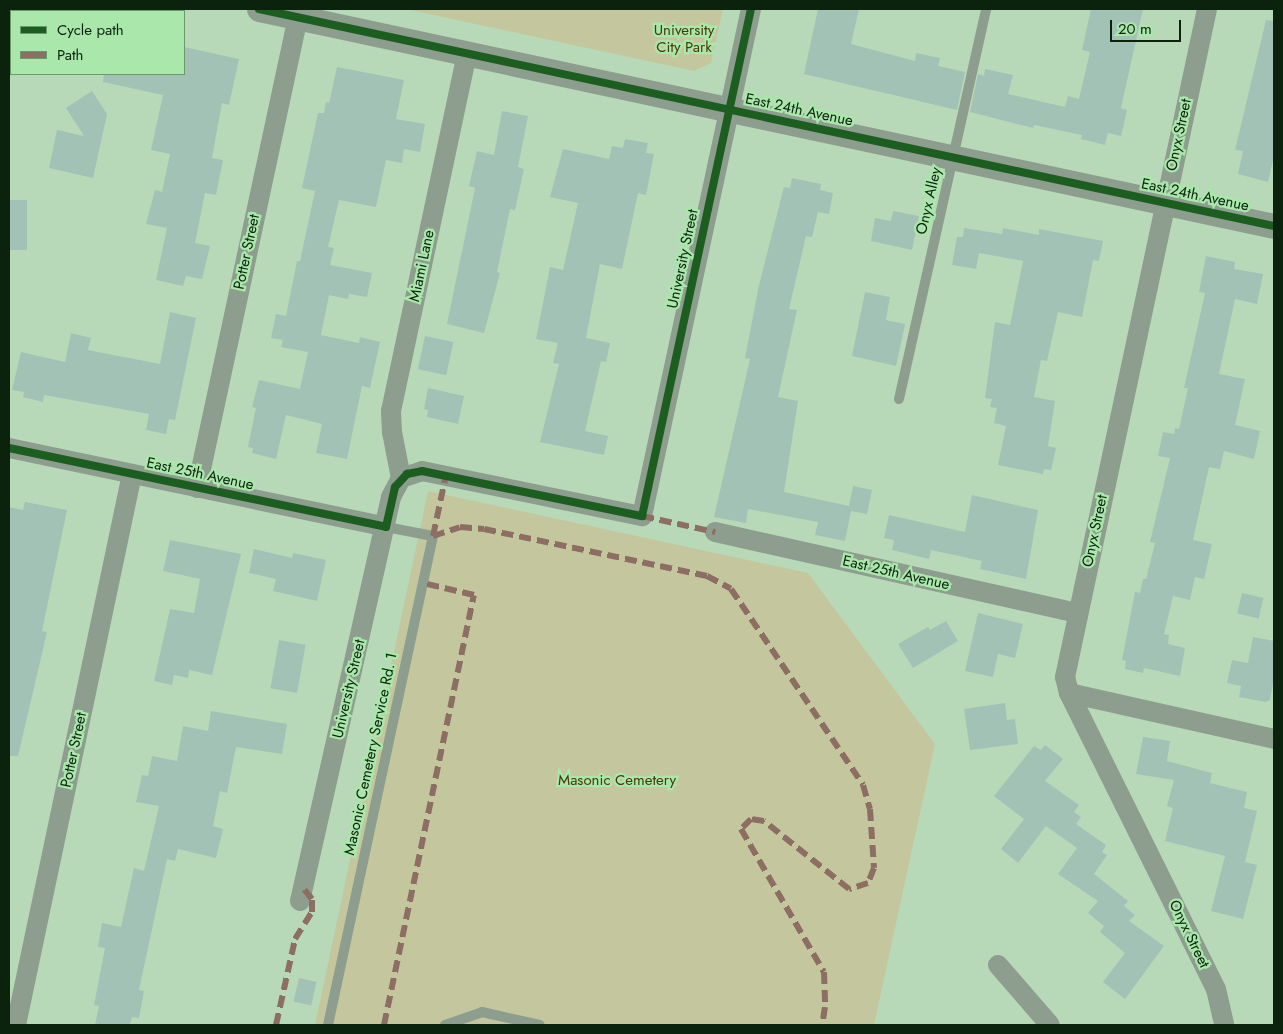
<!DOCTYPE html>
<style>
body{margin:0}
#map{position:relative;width:1283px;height:1034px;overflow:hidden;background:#b7d9b8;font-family:Jost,sans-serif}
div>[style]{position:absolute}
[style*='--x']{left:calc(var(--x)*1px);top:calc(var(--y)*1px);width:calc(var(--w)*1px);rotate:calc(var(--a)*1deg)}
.green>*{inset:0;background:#c4c79d}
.building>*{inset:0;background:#a3c2b6;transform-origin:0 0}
.service>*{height:10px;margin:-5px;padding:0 5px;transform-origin:5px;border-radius:5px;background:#8d9d8e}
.minor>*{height:20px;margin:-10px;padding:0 10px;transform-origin:10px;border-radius:10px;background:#8d9d8e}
.tertiary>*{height:25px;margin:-12.5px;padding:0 12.5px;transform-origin:12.5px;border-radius:12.5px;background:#8d9d8e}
.quiet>*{height:6px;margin-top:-3px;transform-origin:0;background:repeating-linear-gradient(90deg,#8d6e63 0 12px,transparent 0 18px)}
.cycleway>*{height:8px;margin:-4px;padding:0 4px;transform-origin:4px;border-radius:4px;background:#1b5e20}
span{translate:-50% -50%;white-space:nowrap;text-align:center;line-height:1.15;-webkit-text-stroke:4.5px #a9e7ab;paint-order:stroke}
.park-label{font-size:15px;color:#4c3806}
.street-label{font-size:15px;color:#0b230d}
.frame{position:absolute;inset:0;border:10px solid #0b230d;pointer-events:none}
.legend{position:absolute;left:10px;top:10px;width:175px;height:65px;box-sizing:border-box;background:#a9e7ab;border:1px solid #6a996c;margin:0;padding:6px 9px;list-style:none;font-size:15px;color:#0b230d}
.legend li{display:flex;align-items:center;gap:10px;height:25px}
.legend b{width:25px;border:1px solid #6a996c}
.scale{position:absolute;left:1110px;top:20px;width:71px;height:22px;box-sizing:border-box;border:2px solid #0b230d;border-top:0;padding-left:6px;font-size:15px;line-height:18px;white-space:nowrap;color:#0b230d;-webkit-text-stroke:4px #a9e7ab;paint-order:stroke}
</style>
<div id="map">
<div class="green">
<div style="clip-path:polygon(406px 9px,723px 9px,711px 63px,694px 71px)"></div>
<div style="clip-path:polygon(428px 491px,808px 573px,935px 744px,874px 1025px,315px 1025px)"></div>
</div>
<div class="building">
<div style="clip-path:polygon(818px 9px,859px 9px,851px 44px,915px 61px,916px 53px,940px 58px,938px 66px,965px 72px,957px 110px,804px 74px)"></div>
<div style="clip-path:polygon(1091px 9px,1143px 9px,1121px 108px,1127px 110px,1121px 136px,1108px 133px,1105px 145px,1081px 139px,1082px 135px,1034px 125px,1033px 128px,970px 112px,978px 74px,984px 76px,985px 69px,1013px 75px,1008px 94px,1065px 107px,1068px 96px,1079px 99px,1090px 52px,1082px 50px)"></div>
<div style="clip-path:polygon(1266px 20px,1274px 21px,1274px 156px,1268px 182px,1238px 174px,1243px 151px,1235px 150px)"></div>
<div style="clip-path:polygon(184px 47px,239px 59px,229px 105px,222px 103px,212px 158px,223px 160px,216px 195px,205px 193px,195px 243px,210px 246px,202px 279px,186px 276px,183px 286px,156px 280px,167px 228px,146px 224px,155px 190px,162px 192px,170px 154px,151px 150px,163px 95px,103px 82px,104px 74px,184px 74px)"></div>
<div style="clip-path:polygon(337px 67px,404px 80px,396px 119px,425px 124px,420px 152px,404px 149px,402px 163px,386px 160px,376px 207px,339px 200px,328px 247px,334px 248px,330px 265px,372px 273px,367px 297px,349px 294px,348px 299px,329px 295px,321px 335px,359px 343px,360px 337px,380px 342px,370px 388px,362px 386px,347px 459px,316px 453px,322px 424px,286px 415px,276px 459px,252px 453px,253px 448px,248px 447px,256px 408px,252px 407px,259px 380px,300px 389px,308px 352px,281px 347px,283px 340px,271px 338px,276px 314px,286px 316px,297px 261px,300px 261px,315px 191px,302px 188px,318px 113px,324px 113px,326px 102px,329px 103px)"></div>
<div style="clip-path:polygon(92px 91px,107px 114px,93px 178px,49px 168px,57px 130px,84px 136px,66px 108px)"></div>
<div style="clip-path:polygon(502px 111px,528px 116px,518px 167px,524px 169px,515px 210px,510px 209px,497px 272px,500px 273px,484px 333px,447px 324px,475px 188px,469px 186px,477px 151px,494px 155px)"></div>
<div style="clip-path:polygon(625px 139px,648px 143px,646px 153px,654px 154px,646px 195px,638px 193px,622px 269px,600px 264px,586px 338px,610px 343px,606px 362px,601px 361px,585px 431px,608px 436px,604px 455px,540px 442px,559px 364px,553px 363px,558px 343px,536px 339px,550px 267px,563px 270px,578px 203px,550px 197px,563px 149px,609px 159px,612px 146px,623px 148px)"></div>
<div style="clip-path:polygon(792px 178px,821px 184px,820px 190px,833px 193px,829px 214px,818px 212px,812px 237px,806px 236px,789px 309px,797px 310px,778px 397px,798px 401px,784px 492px,849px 506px,853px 486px,872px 490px,867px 514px,851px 511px,845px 541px,815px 535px,818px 522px,748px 509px,746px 523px,714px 517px,750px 359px,745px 358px,759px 285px,784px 187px,790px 188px)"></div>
<div style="left:9px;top:200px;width:18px;height:50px"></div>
<div style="clip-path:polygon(893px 211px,919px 216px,912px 250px,871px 241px,875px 218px,891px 221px)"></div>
<div style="clip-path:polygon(964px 228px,1002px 234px,1003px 228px,1039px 235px,1039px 229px,1103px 241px,1099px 261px,1093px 260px,1082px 317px,1058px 312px,1047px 361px,1041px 360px,1034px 397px,1055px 401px,1048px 446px,1056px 448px,1051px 470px,1044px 469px,1043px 474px,998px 465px,1006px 426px,994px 423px,997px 408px,990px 407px,992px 399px,985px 398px,995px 322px,1010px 325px,1023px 261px,979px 253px,976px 269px,952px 265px,957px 237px,963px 237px)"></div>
<div style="clip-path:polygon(1206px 256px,1235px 262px,1234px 269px,1263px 274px,1257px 304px,1235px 299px,1219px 374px,1245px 379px,1235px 425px,1260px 431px,1254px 459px,1224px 451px,1220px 469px,1209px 467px,1193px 540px,1212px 544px,1204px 579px,1195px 577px,1190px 600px,1173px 596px,1164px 634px,1169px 635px,1168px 644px,1185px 648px,1180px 676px,1144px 668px,1143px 673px,1125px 669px,1126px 661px,1122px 660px,1135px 592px,1140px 593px,1143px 579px,1146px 579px,1155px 543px,1150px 542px,1170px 458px,1158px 456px,1163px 432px,1174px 434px,1175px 428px,1179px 429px,1188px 388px,1184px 388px,1205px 293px,1199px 292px)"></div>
<div style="clip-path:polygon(865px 292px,890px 297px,886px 320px,905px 324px,896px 366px,852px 356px)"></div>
<div style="clip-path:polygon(170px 312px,196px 318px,175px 420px,169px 419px,166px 434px,146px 430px,149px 414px,44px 395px,43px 402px,23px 397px,24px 392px,12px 390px,21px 352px,65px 362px,71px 333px,91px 338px,88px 350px,160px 364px)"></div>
<div style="left:425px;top:336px;width:29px;height:34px;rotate:12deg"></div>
<div style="clip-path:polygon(428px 388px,464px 396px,458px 424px,427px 417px,428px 410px,424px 409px)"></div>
<div style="clip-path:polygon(972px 495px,1038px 510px,1026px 579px,980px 569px,982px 561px,931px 550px,929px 559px,892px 550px,894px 540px,884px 538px,889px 515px,965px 532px)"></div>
<div style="clip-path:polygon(25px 502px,67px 510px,42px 631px,47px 632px,18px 756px,9px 756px,9px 507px,23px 510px)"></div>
<div style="clip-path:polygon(170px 540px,241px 554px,212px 675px,189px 670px,188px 678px,174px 675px,172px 685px,154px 681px,170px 609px,194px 613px,200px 579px,163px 571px)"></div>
<div style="clip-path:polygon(254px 549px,292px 558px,293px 553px,326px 560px,317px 601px,273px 591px,276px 579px,249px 573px)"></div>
<div style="left:1242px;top:593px;width:22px;height:21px;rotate:13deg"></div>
<div style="clip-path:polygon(978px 613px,1023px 624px,1015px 658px,998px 654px,993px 677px,965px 671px)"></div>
<div style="clip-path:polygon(946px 621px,958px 641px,913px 668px,898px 644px,928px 627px,930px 630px)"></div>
<div style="clip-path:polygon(1253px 637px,1274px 641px,1274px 677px,1270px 700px,1266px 702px,1239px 697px,1241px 686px,1227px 683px,1232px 660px,1248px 663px)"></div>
<div style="left:279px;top:640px;width:27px;height:49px;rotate:10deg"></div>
<div style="clip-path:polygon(1005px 703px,1007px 720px,1015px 719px,1018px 744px,970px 750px,964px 709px)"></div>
<div style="clip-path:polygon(211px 711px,287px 724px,282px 754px,236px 747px,227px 793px,220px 791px,213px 826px,223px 829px,216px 858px,178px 849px,175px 861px,167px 859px,139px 990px,144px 991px,139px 1018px,132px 1017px,130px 1025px,95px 1025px,99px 1006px,94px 1005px,105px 948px,98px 947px,102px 923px,121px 927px,134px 868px,144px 871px,159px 806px,136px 802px,142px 775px,148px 776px,152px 756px,177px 761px,183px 726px,208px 731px)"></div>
<div style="clip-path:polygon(1143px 737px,1170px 741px,1167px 761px,1212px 773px,1210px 783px,1247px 792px,1244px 808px,1257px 811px,1245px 862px,1257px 865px,1243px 919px,1211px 911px,1225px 856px,1165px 841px,1173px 808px,1167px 806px,1174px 780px,1136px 774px)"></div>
<div style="clip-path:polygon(1045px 745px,1063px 759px,1045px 781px,1079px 805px,1074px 812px,1081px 817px,1076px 824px,1106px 845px,1102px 852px,1107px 855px,1094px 874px,1128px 901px,1124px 906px,1135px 915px,1129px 921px,1164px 946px,1125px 999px,1103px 982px,1125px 953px,1100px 932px,1104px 926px,1088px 913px,1098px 901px,1058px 874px,1077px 848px,1046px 826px,1018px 863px,1001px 849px,1024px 819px,994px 796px,1034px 746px,1041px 750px)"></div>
<div style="left:299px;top:978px;width:18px;height:24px;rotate:13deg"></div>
</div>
<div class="service">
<div style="--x:899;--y:399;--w:400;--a:-77.4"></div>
<div style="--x:328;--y:1025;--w:500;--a:-77.88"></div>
<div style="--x:433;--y:536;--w:48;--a:-169.2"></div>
<div style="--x:445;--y:1025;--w:39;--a:-19"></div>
<div style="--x:482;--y:1012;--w:59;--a:12.6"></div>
</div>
<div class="minor">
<div style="--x:1207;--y:9;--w:683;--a:102"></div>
<div style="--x:1065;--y:677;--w:16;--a:76"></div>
<div style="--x:1069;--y:693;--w:330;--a:63.6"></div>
<div style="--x:1216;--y:989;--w:37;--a:77"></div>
<div style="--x:9;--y:448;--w:385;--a:11.8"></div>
<div style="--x:401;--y:478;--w:47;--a:-101.1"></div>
<div style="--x:392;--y:432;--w:21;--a:-93"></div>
<div style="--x:391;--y:411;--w:366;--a:-78"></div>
<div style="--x:197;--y:488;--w:482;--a:-77.9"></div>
<div style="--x:715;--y:532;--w:371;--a:12.6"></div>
<div style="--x:1069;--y:693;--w:210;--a:12.6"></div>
<div style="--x:300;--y:901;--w:414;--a:-77.3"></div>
<div style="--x:391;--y:497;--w:21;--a:-62"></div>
<div style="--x:401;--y:478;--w:22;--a:-18"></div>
<div style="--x:422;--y:471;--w:225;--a:11.6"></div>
<div style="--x:642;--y:516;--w:519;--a:-77.87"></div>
<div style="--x:998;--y:965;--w:79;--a:49.1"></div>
<div style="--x:16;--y:1025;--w:563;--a:-78.11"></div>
</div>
<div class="tertiary">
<div style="--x:259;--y:9;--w:1038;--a:12.07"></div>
</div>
<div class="quiet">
<div style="--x:642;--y:516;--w:75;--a:12.4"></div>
<div style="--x:433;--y:536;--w:28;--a:-18"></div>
<div style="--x:460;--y:527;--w:24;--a:5"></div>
<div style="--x:484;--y:529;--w:228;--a:11.9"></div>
<div style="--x:707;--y:576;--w:27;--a:28"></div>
<div style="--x:731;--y:589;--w:236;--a:56"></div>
<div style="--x:863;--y:785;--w:25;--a:74"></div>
<div style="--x:870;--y:809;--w:59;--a:86.1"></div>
<div style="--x:874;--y:868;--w:16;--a:112"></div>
<div style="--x:868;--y:883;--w:20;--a:162"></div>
<div style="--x:849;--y:889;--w:109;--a:-141.3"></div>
<div style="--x:764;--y:821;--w:13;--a:-171"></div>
<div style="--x:751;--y:819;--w:14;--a:135"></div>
<div style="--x:741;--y:829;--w:165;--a:59.9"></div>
<div style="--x:824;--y:972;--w:35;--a:88"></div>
<div style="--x:825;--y:1007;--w:18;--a:99"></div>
<div style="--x:433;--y:536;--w:62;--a:-78"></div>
<div style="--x:276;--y:1025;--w:88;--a:-77.5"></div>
<div style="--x:295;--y:939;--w:32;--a:-58"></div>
<div style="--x:312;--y:912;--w:13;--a:-90"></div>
<div style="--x:312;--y:899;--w:14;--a:-129"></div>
<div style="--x:384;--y:1025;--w:439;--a:-78.2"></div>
<div style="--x:474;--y:595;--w:52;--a:-166.8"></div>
</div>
<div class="cycleway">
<div style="--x:259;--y:9;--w:1038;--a:12.07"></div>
<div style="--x:9;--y:448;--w:385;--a:11.8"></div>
<div style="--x:386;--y:527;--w:41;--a:-77.3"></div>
<div style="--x:395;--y:487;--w:18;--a:-47"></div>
<div style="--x:407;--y:474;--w:15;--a:-11"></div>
<div style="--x:422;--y:471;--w:225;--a:11.6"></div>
<div style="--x:642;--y:516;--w:519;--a:-77.87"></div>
</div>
<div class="park-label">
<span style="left:684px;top:39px">University<br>City Park</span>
<span style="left:617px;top:781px">Masonic Cemetery</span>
</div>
<div class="street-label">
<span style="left:799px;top:110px;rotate:12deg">East 24th Avenue</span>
<span style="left:1179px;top:135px;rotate:-78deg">Onyx Street</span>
<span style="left:1195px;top:195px;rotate:12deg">East 24th Avenue</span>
<span style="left:929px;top:201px;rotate:-77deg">Onyx Alley</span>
<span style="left:247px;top:252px;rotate:-78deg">Potter Street</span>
<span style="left:683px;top:259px;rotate:-78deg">University Street</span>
<span style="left:422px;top:266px;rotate:-78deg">Miami Lane</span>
<span style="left:200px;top:474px;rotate:12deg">East 25th Avenue</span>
<span style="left:1095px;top:531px;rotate:-78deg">Onyx Street</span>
<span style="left:896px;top:573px;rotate:13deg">East 25th Avenue</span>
<span style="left:349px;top:689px;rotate:-77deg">University Street</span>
<span style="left:74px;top:750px;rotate:-78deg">Potter Street</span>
<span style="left:371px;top:754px;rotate:-78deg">Masonic Cemetery Service Rd. 1</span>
<span style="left:1189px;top:934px;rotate:64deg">Onyx Street</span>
</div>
<div class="frame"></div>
<ul class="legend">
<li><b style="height:6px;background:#1b5e20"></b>Cycle path</li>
<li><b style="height:6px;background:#8d6e63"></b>Path</li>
</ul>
<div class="scale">20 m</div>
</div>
